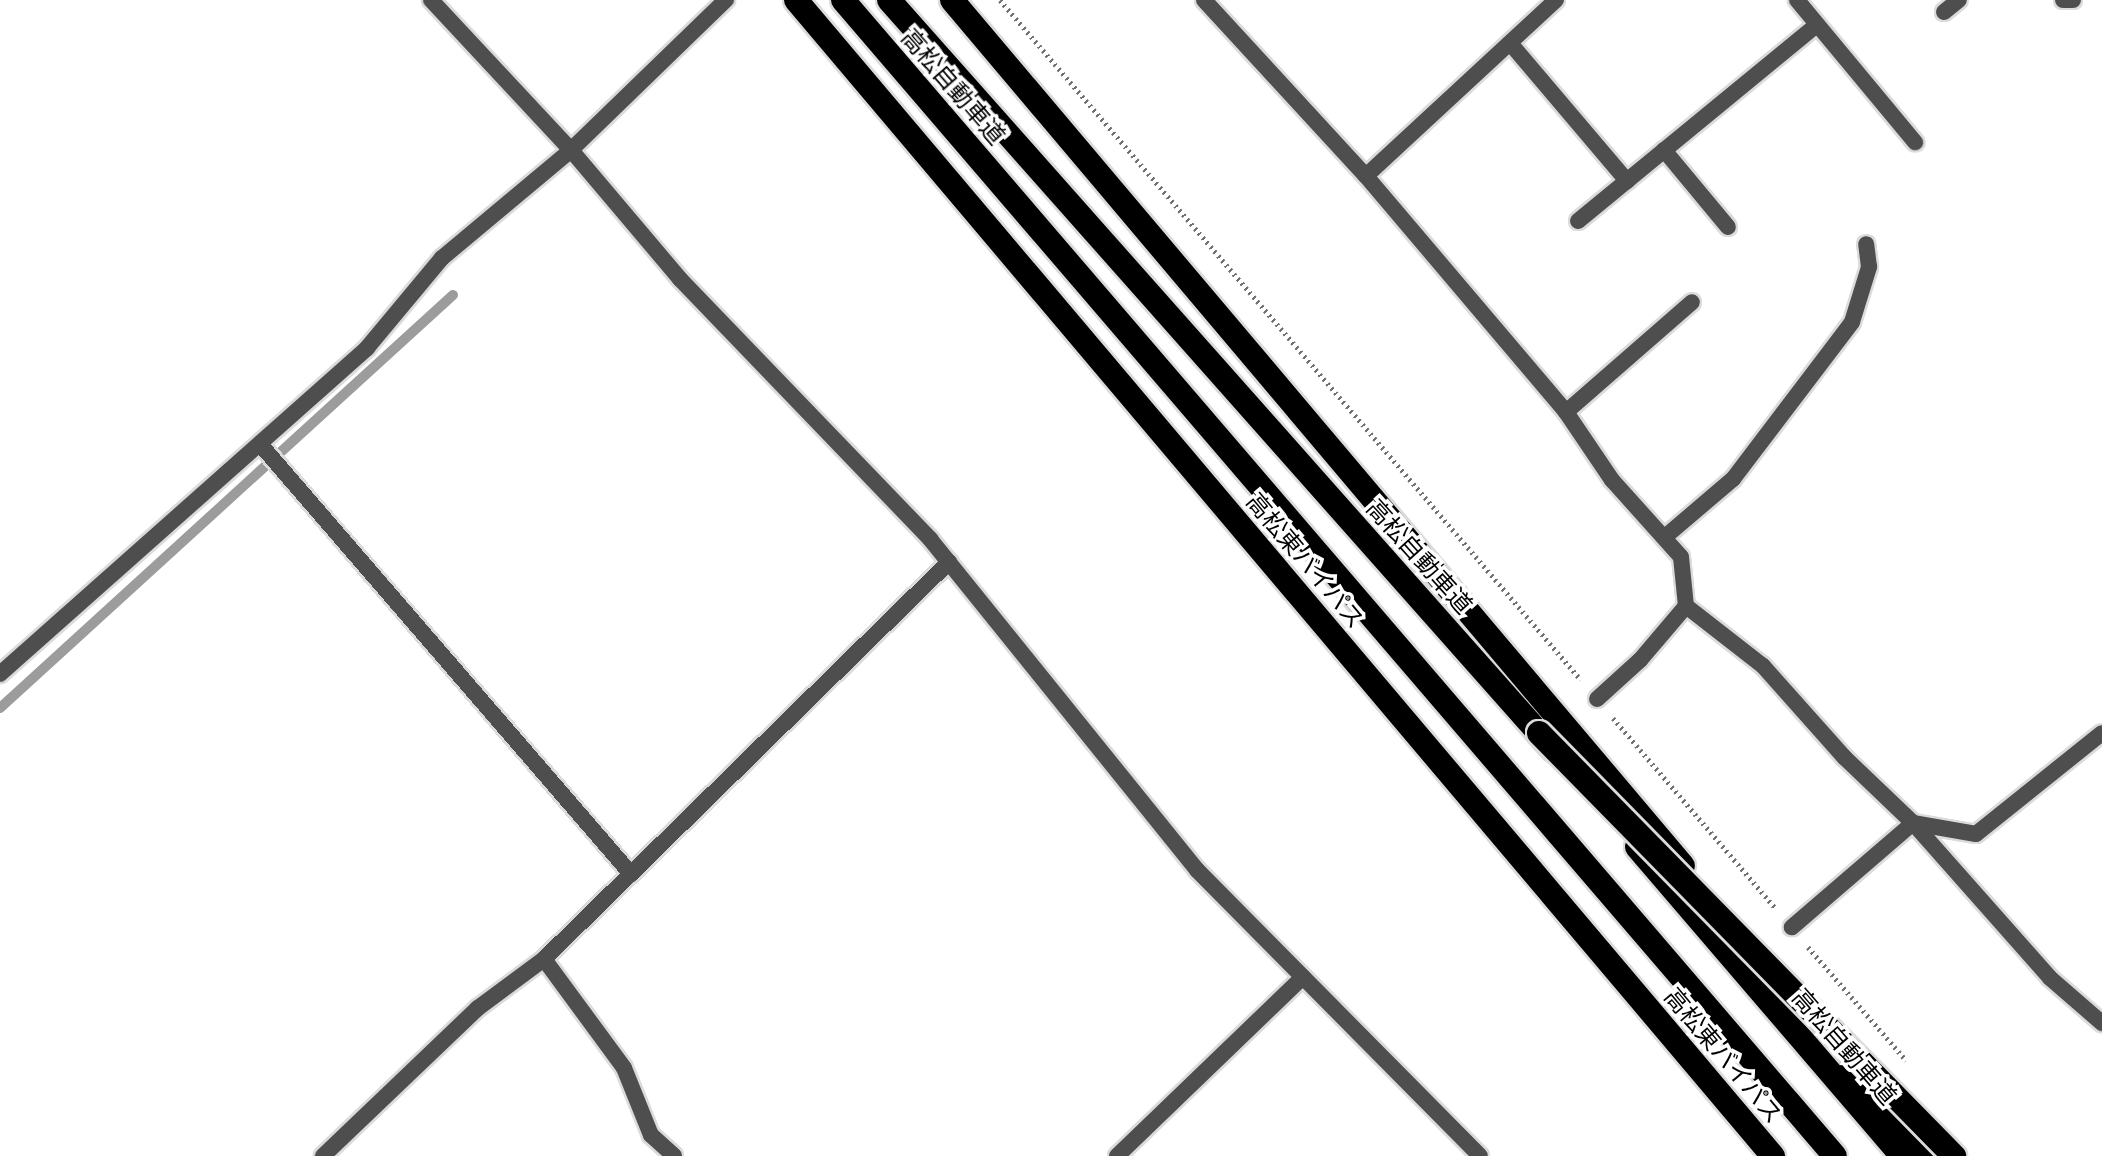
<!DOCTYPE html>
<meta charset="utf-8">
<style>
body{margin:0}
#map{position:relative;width:2102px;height:1156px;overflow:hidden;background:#fff;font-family:"Golos Text","Noto Sans JP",sans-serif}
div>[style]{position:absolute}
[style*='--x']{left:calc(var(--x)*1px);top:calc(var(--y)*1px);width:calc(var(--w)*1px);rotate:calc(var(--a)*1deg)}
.stream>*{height:10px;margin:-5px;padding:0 5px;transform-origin:5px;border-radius:5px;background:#9c9c9c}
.path>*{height:5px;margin-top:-2.5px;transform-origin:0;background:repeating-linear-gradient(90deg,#707070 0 2px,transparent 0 6px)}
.roads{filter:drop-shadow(2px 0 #dbdbdb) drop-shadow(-2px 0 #dbdbdb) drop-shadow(0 2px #dbdbdb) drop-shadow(0 -2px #dbdbdb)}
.street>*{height:16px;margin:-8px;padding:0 8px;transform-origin:8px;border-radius:8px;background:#4e4e4e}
.highway>*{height:24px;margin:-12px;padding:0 12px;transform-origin:12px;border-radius:12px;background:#000}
.bridges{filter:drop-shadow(2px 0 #dbdbdb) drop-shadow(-2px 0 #dbdbdb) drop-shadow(0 2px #dbdbdb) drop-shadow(0 -2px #dbdbdb)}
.highway-bridge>*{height:24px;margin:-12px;padding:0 12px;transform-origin:12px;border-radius:12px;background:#000}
span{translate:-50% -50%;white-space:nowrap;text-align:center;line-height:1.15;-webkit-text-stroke:7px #fff;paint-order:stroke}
.street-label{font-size:24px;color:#000}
</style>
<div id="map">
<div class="stream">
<div style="--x:0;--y:708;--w:613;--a:-42.36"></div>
</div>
<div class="path">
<div style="--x:1000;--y:0;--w:894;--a:49.49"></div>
<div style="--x:1613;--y:718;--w:251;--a:49.5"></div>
<div style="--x:1808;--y:947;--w:150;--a:49.1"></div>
</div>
<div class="roads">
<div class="street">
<div style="--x:431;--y:0;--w:205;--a:47"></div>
<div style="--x:571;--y:150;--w:169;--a:49.8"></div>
<div style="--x:680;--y:279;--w:361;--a:46.1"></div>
<div style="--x:930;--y:539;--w:425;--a:51.1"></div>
<div style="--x:1197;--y:870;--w:402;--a:45.3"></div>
<div style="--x:1204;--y:0;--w:239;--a:47.4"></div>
<div style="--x:1556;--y:0;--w:259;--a:137.2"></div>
<div style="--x:1366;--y:176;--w:309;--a:49.7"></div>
<div style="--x:1566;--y:412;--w:82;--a:55.9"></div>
<div style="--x:1612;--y:480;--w:103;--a:48.1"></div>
<div style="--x:1681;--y:557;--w:49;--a:84.2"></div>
<div style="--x:1686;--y:606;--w:71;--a:130.4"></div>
<div style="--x:1640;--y:660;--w:58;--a:137.8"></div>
<div style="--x:1797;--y:0;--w:185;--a:50.3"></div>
<div style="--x:2063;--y:0;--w:10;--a:0"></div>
<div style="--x:1944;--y:12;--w:19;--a:-39"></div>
<div style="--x:1510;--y:43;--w:181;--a:49.7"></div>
<div style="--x:1664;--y:150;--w:100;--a:50.3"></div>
<div style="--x:1578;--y:221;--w:309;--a:-39.4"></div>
<div style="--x:1566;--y:412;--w:167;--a:-41.1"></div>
<div style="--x:260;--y:444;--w:568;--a:49.21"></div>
<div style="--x:1666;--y:536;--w:88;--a:-40.4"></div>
<div style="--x:1733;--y:479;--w:197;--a:-52.8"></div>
<div style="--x:1852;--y:322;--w:58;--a:-72.8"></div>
<div style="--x:1869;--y:267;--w:23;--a:-97"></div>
<div style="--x:1686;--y:606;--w:98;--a:37.9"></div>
<div style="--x:1763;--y:666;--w:122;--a:48.3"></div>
<div style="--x:1844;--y:757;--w:95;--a:43.7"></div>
<div style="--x:1913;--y:823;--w:160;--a:139.3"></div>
<div style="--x:0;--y:674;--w:491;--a:-41.6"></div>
<div style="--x:367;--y:348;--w:117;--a:-50.2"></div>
<div style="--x:442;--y:258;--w:168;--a:-39.9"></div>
<div style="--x:571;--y:150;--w:216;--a:-44.1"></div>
<div style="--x:1913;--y:823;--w:207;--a:48.5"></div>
<div style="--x:2050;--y:978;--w:69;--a:40.9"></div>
<div style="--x:1913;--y:823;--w:64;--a:9.9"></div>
<div style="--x:1976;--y:834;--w:161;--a:-38.7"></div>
<div style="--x:544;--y:959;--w:135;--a:53.7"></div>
<div style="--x:624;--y:1068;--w:72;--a:68.1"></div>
<div style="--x:651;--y:1135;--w:31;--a:42"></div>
<div style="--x:323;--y:1156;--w:214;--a:-43.7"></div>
<div style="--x:478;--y:1008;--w:82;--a:-36.6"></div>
<div style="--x:544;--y:959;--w:567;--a:-44.43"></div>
<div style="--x:1117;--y:1156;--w:258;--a:-43.9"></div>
</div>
<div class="highway">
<div style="--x:796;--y:0;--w:1514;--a:49.8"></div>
<div style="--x:843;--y:0;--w:1523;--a:49.37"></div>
<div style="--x:889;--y:0;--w:1001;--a:48.44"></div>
<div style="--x:952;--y:0;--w:1133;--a:49.83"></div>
<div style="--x:1637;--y:847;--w:407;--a:49.4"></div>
<div style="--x:1852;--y:1066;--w:118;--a:49.8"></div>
</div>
</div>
<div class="bridges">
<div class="highway-bridge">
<div style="--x:1539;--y:733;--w:593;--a:45.55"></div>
</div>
</div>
<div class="street-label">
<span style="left:954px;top:86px;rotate:49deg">高松自動車道</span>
<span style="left:1420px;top:556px;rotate:48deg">高松自動車道</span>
<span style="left:1306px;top:560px;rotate:50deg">高松東バイパス</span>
<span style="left:1845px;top:1046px;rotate:49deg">高松自動車道</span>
<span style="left:1724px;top:1055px;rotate:50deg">高松東バイパス</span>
</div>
</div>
